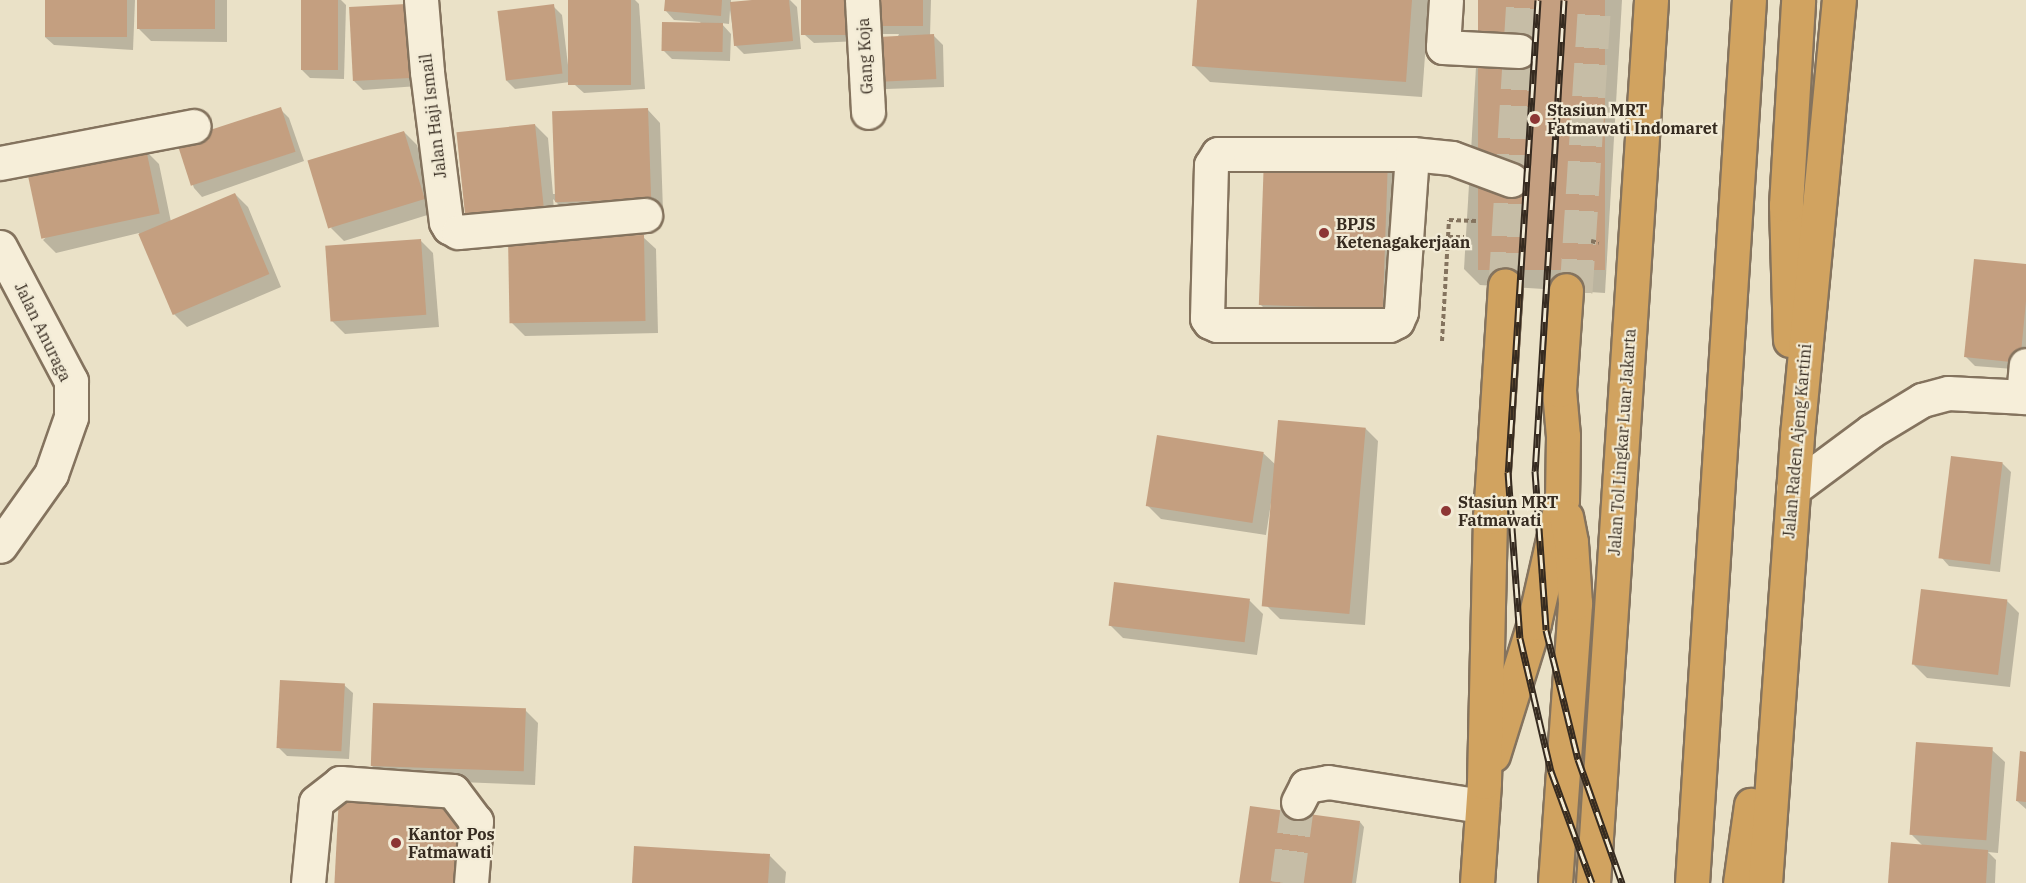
<!DOCTYPE html>
<style>
body{margin:0}
#map{position:relative;width:2026px;height:883px;overflow:hidden;background:#eae1c7;font-family:"IBM Plex Serif",serif}
div>[style]{position:absolute}
[style*='--x']{left:calc(var(--x)*1px);top:calc(var(--y)*1px);width:calc(var(--w)*1px);rotate:calc(var(--a)*1deg)}
.shadow>*{inset:0;background:#0003}
.building>*{inset:0;background:#c49f80;transform-origin:0 0}
.minor-tunnel>*{height:33px;margin-top:-16.5px;transform-origin:0;background:repeating-linear-gradient(90deg,#c6bda6 0 33px,transparent 0 49px)}
.highway-tunnel>*{height:33px;margin-top:-16.5px;transform-origin:0;background:repeating-linear-gradient(90deg,#c6bda6 0 33px,transparent 0 49px)}
.path>*{height:4px;margin-top:-2px;transform-origin:0;background:repeating-linear-gradient(90deg,#84735e 0 4.5px,transparent 0 7.5px)}
.roads{filter:drop-shadow(2px 0 #84735e) drop-shadow(-2px 0 #84735e) drop-shadow(0 2px #84735e) drop-shadow(0 -2px #84735e)}
.minor>*{height:33px;margin:-16.5px;padding:0 16.5px;transform-origin:16.5px;border-radius:16.5px;background:#f6eed9}
.highway>*{height:33px;margin:-16.5px;padding:0 16.5px;transform-origin:16.5px;border-radius:16.5px;background:#d1a360}
.rail>*{height:7px;margin-top:-3.5px;transform-origin:0;background:repeating-linear-gradient(90deg,#f2ebd6 0 14px,#362b20 0 28px);box-sizing:border-box;border-block:2px solid #362b20}
.dots>*{width:16px;height:16px;translate:-50% -50%;box-sizing:border-box;border:3px solid #f2ebd6;border-radius:50%}
span{translate:-50% -50%;white-space:nowrap;text-align:center;line-height:1.15;-webkit-text-stroke:4.5px #f2ebd6;paint-order:stroke}
.street-label{font-size:16px;color:#362b20}
.poi-label{font-size:16px;color:#362b20;font-weight:700}
.left{translate:0 -50%;text-align:left}
</style>
<div id="map">
<div class="shadow">
<div style="clip-path:polygon(47px 0,135px 0,133px 50px,54px 45px,45px 37px)"></div>
<div style="clip-path:polygon(139px 0,227px 0,227px 42px,151px 41px,138px 28px)"></div>
<div style="clip-path:polygon(302px 0,341px 0,346px 5px,344px 79px,310px 78px,301px 69px)"></div>
<div style="clip-path:polygon(569px 0,635px 0,639px 4px,645px 89px,584px 93px,575px 85px)"></div>
<div style="clip-path:polygon(666px 0,731px 0,731px 4px,790px 0,797px 7px,801px 49px,744px 54px,735px 45px,730px 10px,729px 24px,721px 23px,731px 34px,730px 61px,672px 59px,663px 50px,701px 22px,674px 20px,666px 11px)"></div>
<div style="clip-path:polygon(803px 0,860px 41px,814px 43px,805px 35px)"></div>
<div style="clip-path:polygon(871px 0,931px 0,930px 36px,934px 36px,943px 45px,944px 87px,886px 89px,877px 80px,899px 34px,879px 34px)"></div>
<div style="clip-path:polygon(1198px 0,1429px 0,1422px 97px,1210px 82px,1194px 66px)"></div>
<div style="clip-path:polygon(1480px 0,1622px 0,1605px 293px,1480px 285px,1464px 269px)"></div>
<div style="clip-path:polygon(406px 6px,418px 86px,363px 90px,354px 81px)"></div>
<div style="clip-path:polygon(553px 6px,562px 15px,570px 82px,515px 89px,506px 80px)"></div>
<div style="clip-path:polygon(280px 109px,289px 118px,304px 161px,202px 197px,194px 188px,179px 145px)"></div>
<div style="clip-path:polygon(648px 110px,660px 123px,663px 211px,568px 214px,553px 199px,556px 228px,479px 236px,535px 125px,548px 138px,553px 194px,555px 194px)"></div>
<div style="clip-path:polygon(404px 132px,417px 145px,437px 212px,344px 241px,331px 228px)"></div>
<div style="clip-path:polygon(146px 151px,159px 164px,171px 222px,235px 194px,248px 207px,281px 287px,187px 327px,174px 314px,139px 233px,56px 253px,43px 240px)"></div>
<div style="clip-path:polygon(1388px 163px,1397px 172px,1392px 318px,1270px 314px,1261px 305px)"></div>
<div style="clip-path:polygon(643px 237px,656px 249px,658px 333px,525px 336px,512px 323px)"></div>
<div style="clip-path:polygon(420px 240px,433px 253px,439px 327px,345px 334px,332px 321px)"></div>
<div style="clip-path:polygon(2026px 265px,2026px 370px,1975px 366px,1966px 357px)"></div>
<div style="clip-path:polygon(1365px 428px,1378px 441px,1365px 625px,1280px 619px,1267px 606px,1275px 490px,1273px 490px,1266px 535px,1161px 519px,1148px 506px,1263px 453px,1277px 466px)"></div>
<div style="clip-path:polygon(2002px 463px,2011px 472px,2000px 572px,1949px 566px,1941px 557px)"></div>
<div style="clip-path:polygon(2006px 600px,2019px 613px,2010px 687px,1927px 678px,1914px 665px)"></div>
<div style="clip-path:polygon(1250px 601px,1263px 614px,1257px 655px,1123px 638px,1110px 625px)"></div>
<div style="clip-path:polygon(344px 685px,353px 693px,349px 759px,287px 756px,278px 747px)"></div>
<div style="clip-path:polygon(525px 710px,538px 723px,535px 785px,385px 779px,372px 766px)"></div>
<div style="clip-path:polygon(1992px 750px,2005px 762px,1998px 853px,1988px 852px,1996px 860px,1995px 883px,1889px 883px,1923px 846px,1911px 834px)"></div>
<div style="clip-path:polygon(2026px 753px,2026px 809px,2017px 801px)"></div>
<div style="clip-path:polygon(458px 804px,467px 883px,336px 883px)"></div>
<div style="clip-path:polygon(1360px 822px,1364px 827px,1356px 883px,1241px 883px)"></div>
<div style="clip-path:polygon(769px 855px,786px 872px,785px 883px,633px 883px)"></div>
</div>
<div class="building">
<div style="left:45px;top:0;width:82px;height:37px"></div>
<div style="left:137px;top:0;width:78px;height:29px"></div>
<div style="left:301px;top:0;width:37px;height:70px"></div>
<div style="left:568px;top:0;width:63px;height:85px"></div>
<div style="clip-path:polygon(665px 0,722px 0,721px 16px,664px 11px)"></div>
<div style="clip-path:polygon(752px 0,789px 0,793px 41px,734px 46px,730px 2px)"></div>
<div style="left:801px;top:0;width:49px;height:35px"></div>
<div style="left:870px;top:0;width:53px;height:26px"></div>
<div style="clip-path:polygon(1197px 0,1412px 0,1406px 82px,1192px 66px)"></div>
<div style="left:1478px;top:0;width:127px;height:270px"></div>
<div style="left:406px;top:4px;width:74px;height:57px;rotate:87deg"></div>
<div style="left:554px;top:4px;width:70px;height:57px;rotate:83deg"></div>
<div style="left:662px;top:22px;width:61px;height:29px;rotate:1deg"></div>
<div style="left:934px;top:34px;width:45px;height:60px;rotate:87deg"></div>
<div style="left:281px;top:107px;width:47px;height:110px;rotate:72deg"></div>
<div style="left:648px;top:108px;width:91px;height:96px;rotate:88deg"></div>
<div style="left:535px;top:124px;width:92px;height:79px;rotate:84deg"></div>
<div style="left:404px;top:131px;width:71px;height:101px;rotate:73deg"></div>
<div style="left:146px;top:149px;width:66px;height:121px;rotate:78deg"></div>
<div style="left:1264px;top:157px;width:124px;height:148px;rotate:2deg"></div>
<div style="left:235px;top:193px;width:88px;height:105px;rotate:67deg"></div>
<div style="left:644px;top:235px;width:86px;height:136px;rotate:89deg"></div>
<div style="left:421px;top:239px;width:76px;height:96px;rotate:86deg"></div>
<div style="clip-path:polygon(1974px 259px,2026px 264px,2026px 301px,2020px 363px,1964px 357px)"></div>
<div style="left:1278px;top:420px;width:88px;height:187px;rotate:5deg"></div>
<div style="left:1157px;top:435px;width:108px;height:72px;rotate:9deg"></div>
<div style="left:1951px;top:456px;width:52px;height:103px;rotate:7deg"></div>
<div style="left:1114px;top:582px;width:137px;height:44px;rotate:7deg"></div>
<div style="left:1921px;top:589px;width:87px;height:76px;rotate:7deg"></div>
<div style="left:280px;top:680px;width:65px;height:68px;rotate:3deg"></div>
<div style="left:373px;top:703px;width:153px;height:63px;rotate:2deg"></div>
<div style="left:1916px;top:742px;width:77px;height:93px;rotate:4deg"></div>
<div style="clip-path:polygon(2020px 751px,2026px 752px,2026px 802px,2016px 801px)"></div>
<div style="left:339px;top:796px;width:120px;height:87px;rotate:3deg"></div>
<div style="clip-path:polygon(1250px 806px,1360px 821px,1352px 883px,1239px 883px)"></div>
<div style="clip-path:polygon(1891px 842px,1988px 850px,1986px 883px,1888px 883px)"></div>
<div style="clip-path:polygon(634px 846px,770px 854px,768px 883px,632px 883px)"></div>
</div>
<div class="minor-tunnel">
<div style="--x:1287;--y:883;--w:82;--a:-82.3"></div>
</div>
<div class="highway-tunnel">
<div style="--x:1505;--y:285;--w:286;--a:-86.4"></div>
<div style="--x:1576;--y:292;--w:293;--a:-86.3"></div>
</div>
<div class="path">
<div style="--x:1448;--y:237;--w:16;--a:0"></div>
<div style="--x:1591;--y:241;--w:8;--a:14"></div>
<div style="--x:1442;--y:341;--w:121;--a:-86.7"></div>
<div style="--x:1449;--y:220;--w:27;--a:2"></div>
</div>
<div class="roads">
<div class="minor">
<div style="--x:421;--y:0;--w:72;--a:85.2"></div>
<div style="--x:427;--y:72;--w:151;--a:82.8"></div>
<div style="--x:446;--y:222;--w:6;--a:59"></div>
<div style="--x:449;--y:227;--w:10;--a:29"></div>
<div style="--x:458;--y:232;--w:188;--a:-5.2"></div>
<div style="--x:862;--y:0;--w:112;--a:86.9"></div>
<div style="--x:1446;--y:0;--w:47;--a:93.7"></div>
<div style="--x:1443;--y:47;--w:76;--a:3"></div>
<div style="--x:1218;--y:154;--w:194;--a:0"></div>
<div style="--x:1412;--y:154;--w:158;--a:94"></div>
<div style="--x:1401;--y:312;--w:10;--a:114"></div>
<div style="--x:1397;--y:321;--w:9;--a:153"></div>
<div style="--x:1389;--y:325;--w:172;--a:180"></div>
<div style="--x:1217;--y:325;--w:8;--a:-157"></div>
<div style="--x:1210;--y:322;--w:5;--a:-127"></div>
<div style="--x:1207;--y:318;--w:153;--a:-88.5"></div>
<div style="--x:1211;--y:165;--w:13;--a:-58"></div>
<div style="--x:1412;--y:154;--w:40;--a:5.7"></div>
<div style="--x:1452;--y:158;--w:63;--a:20.4"></div>
<div style="--x:0;--y:163;--w:197;--a:-10.8"></div>
<div style="--x:0;--y:247;--w:152;--a:62.1"></div>
<div style="--x:71;--y:381;--w:36;--a:90"></div>
<div style="--x:71;--y:417;--w:60;--a:109.3"></div>
<div style="--x:51;--y:474;--w:88;--a:125.3"></div>
<div style="--x:2023;--y:397;--w:32;--a:-85"></div>
<div style="--x:1793;--y:489;--w:97;--a:-36.6"></div>
<div style="--x:1871;--y:431;--w:60;--a:-31.3"></div>
<div style="--x:1922;--y:400;--w:27;--a:-15"></div>
<div style="--x:1948;--y:393;--w:78;--a:2.9"></div>
<div style="--x:1298;--y:802;--w:18;--a:-63"></div>
<div style="--x:1306;--y:786;--w:22;--a:-10"></div>
<div style="--x:1328;--y:782;--w:156;--a:8.9"></div>
<div style="--x:308;--y:883;--w:81;--a:-84.4"></div>
<div style="--x:316;--y:802;--w:31;--a:-38"></div>
<div style="--x:340;--y:783;--w:113;--a:4"></div>
<div style="--x:453;--y:791;--w:38;--a:53"></div>
<div style="--x:476;--y:821;--w:62;--a:94.6"></div>
</div>
<div class="highway">
<div style="--x:1790;--y:340;--w:135;--a:-91.7"></div>
<div style="--x:1786;--y:205;--w:205;--a:-86.6"></div>
<div style="--x:1493;--y:755;--w:138;--a:-72.7"></div>
<div style="--x:1534;--y:623;--w:126;--a:-77.2"></div>
<div style="--x:1562;--y:500;--w:64;--a:-89.1"></div>
<div style="--x:1563;--y:436;--w:46;--a:-95"></div>
<div style="--x:1559;--y:390;--w:100;--a:-86"></div>
<div style="--x:1477;--y:883;--w:101;--a:-86"></div>
<div style="--x:1484;--y:782;--w:265;--a:-88.7"></div>
<div style="--x:1490;--y:517;--w:232;--a:-86.3"></div>
<div style="--x:1555;--y:883;--w:281;--a:-85.9"></div>
<div style="--x:1575;--y:603;--w:61;--a:-93.8"></div>
<div style="--x:1571;--y:542;--w:25;--a:-101"></div>
<div style="--x:1593;--y:883;--w:885;--a:-86.24"></div>
<div style="--x:1692;--y:883;--w:885;--a:-86.31"></div>
<div style="--x:1740;--y:883;--w:79;--a:-82"></div>
<div style="--x:1765;--y:883;--w:449;--a:-85.9"></div>
<div style="--x:1797;--y:435;--w:437;--a:-84.5"></div>
</div>
</div>
<div class="rail">
<div style="--x:1538;--y:0;--w:473;--a:93.6"></div>
<div style="--x:1508;--y:472;--w:166;--a:85.9"></div>
<div style="--x:1520;--y:638;--w:137;--a:76.9"></div>
<div style="--x:1551;--y:771;--w:119;--a:69.9"></div>
<div style="--x:1564;--y:0;--w:472;--a:93.5"></div>
<div style="--x:1535;--y:471;--w:159;--a:86"></div>
<div style="--x:1546;--y:630;--w:133;--a:76.1"></div>
<div style="--x:1578;--y:759;--w:132;--a:70.5"></div>
</div>
<div class="dots">
<div style="left:1535px;top:119px;background:#8d3634"></div>
<div style="left:1324px;top:233px;background:#8d3634"></div>
<div style="left:1446px;top:511px;background:#8d3634"></div>
<div style="left:396px;top:843px;background:#8d3634"></div>
</div>
<div class="street-label">
<span style="left:865px;top:56px;rotate:-93deg">Gang Koja</span>
<span style="left:433px;top:116px;rotate:-97deg">Jalan Haji Ismail</span>
<span style="left:43px;top:332px;rotate:64deg">Jalan Anuraga</span>
<span style="left:1797px;top:441px;rotate:-85deg">Jalan Raden Ajeng Kartini</span>
<span style="left:1622px;top:442px;rotate:-86deg">Jalan Tol Lingkar Luar Jakarta</span>
</div>
<div class="poi-label">
<span class="left" style="left:1547px;top:119px">Stasiun MRT<br>Fatmawati Indomaret</span>
<span class="left" style="left:1336px;top:233px">BPJS<br>Ketenagakerjaan</span>
<span class="left" style="left:1458px;top:511px">Stasiun MRT<br>Fatmawati</span>
<span class="left" style="left:408px;top:843px">Kantor Pos<br>Fatmawati</span>
</div>
</div>
